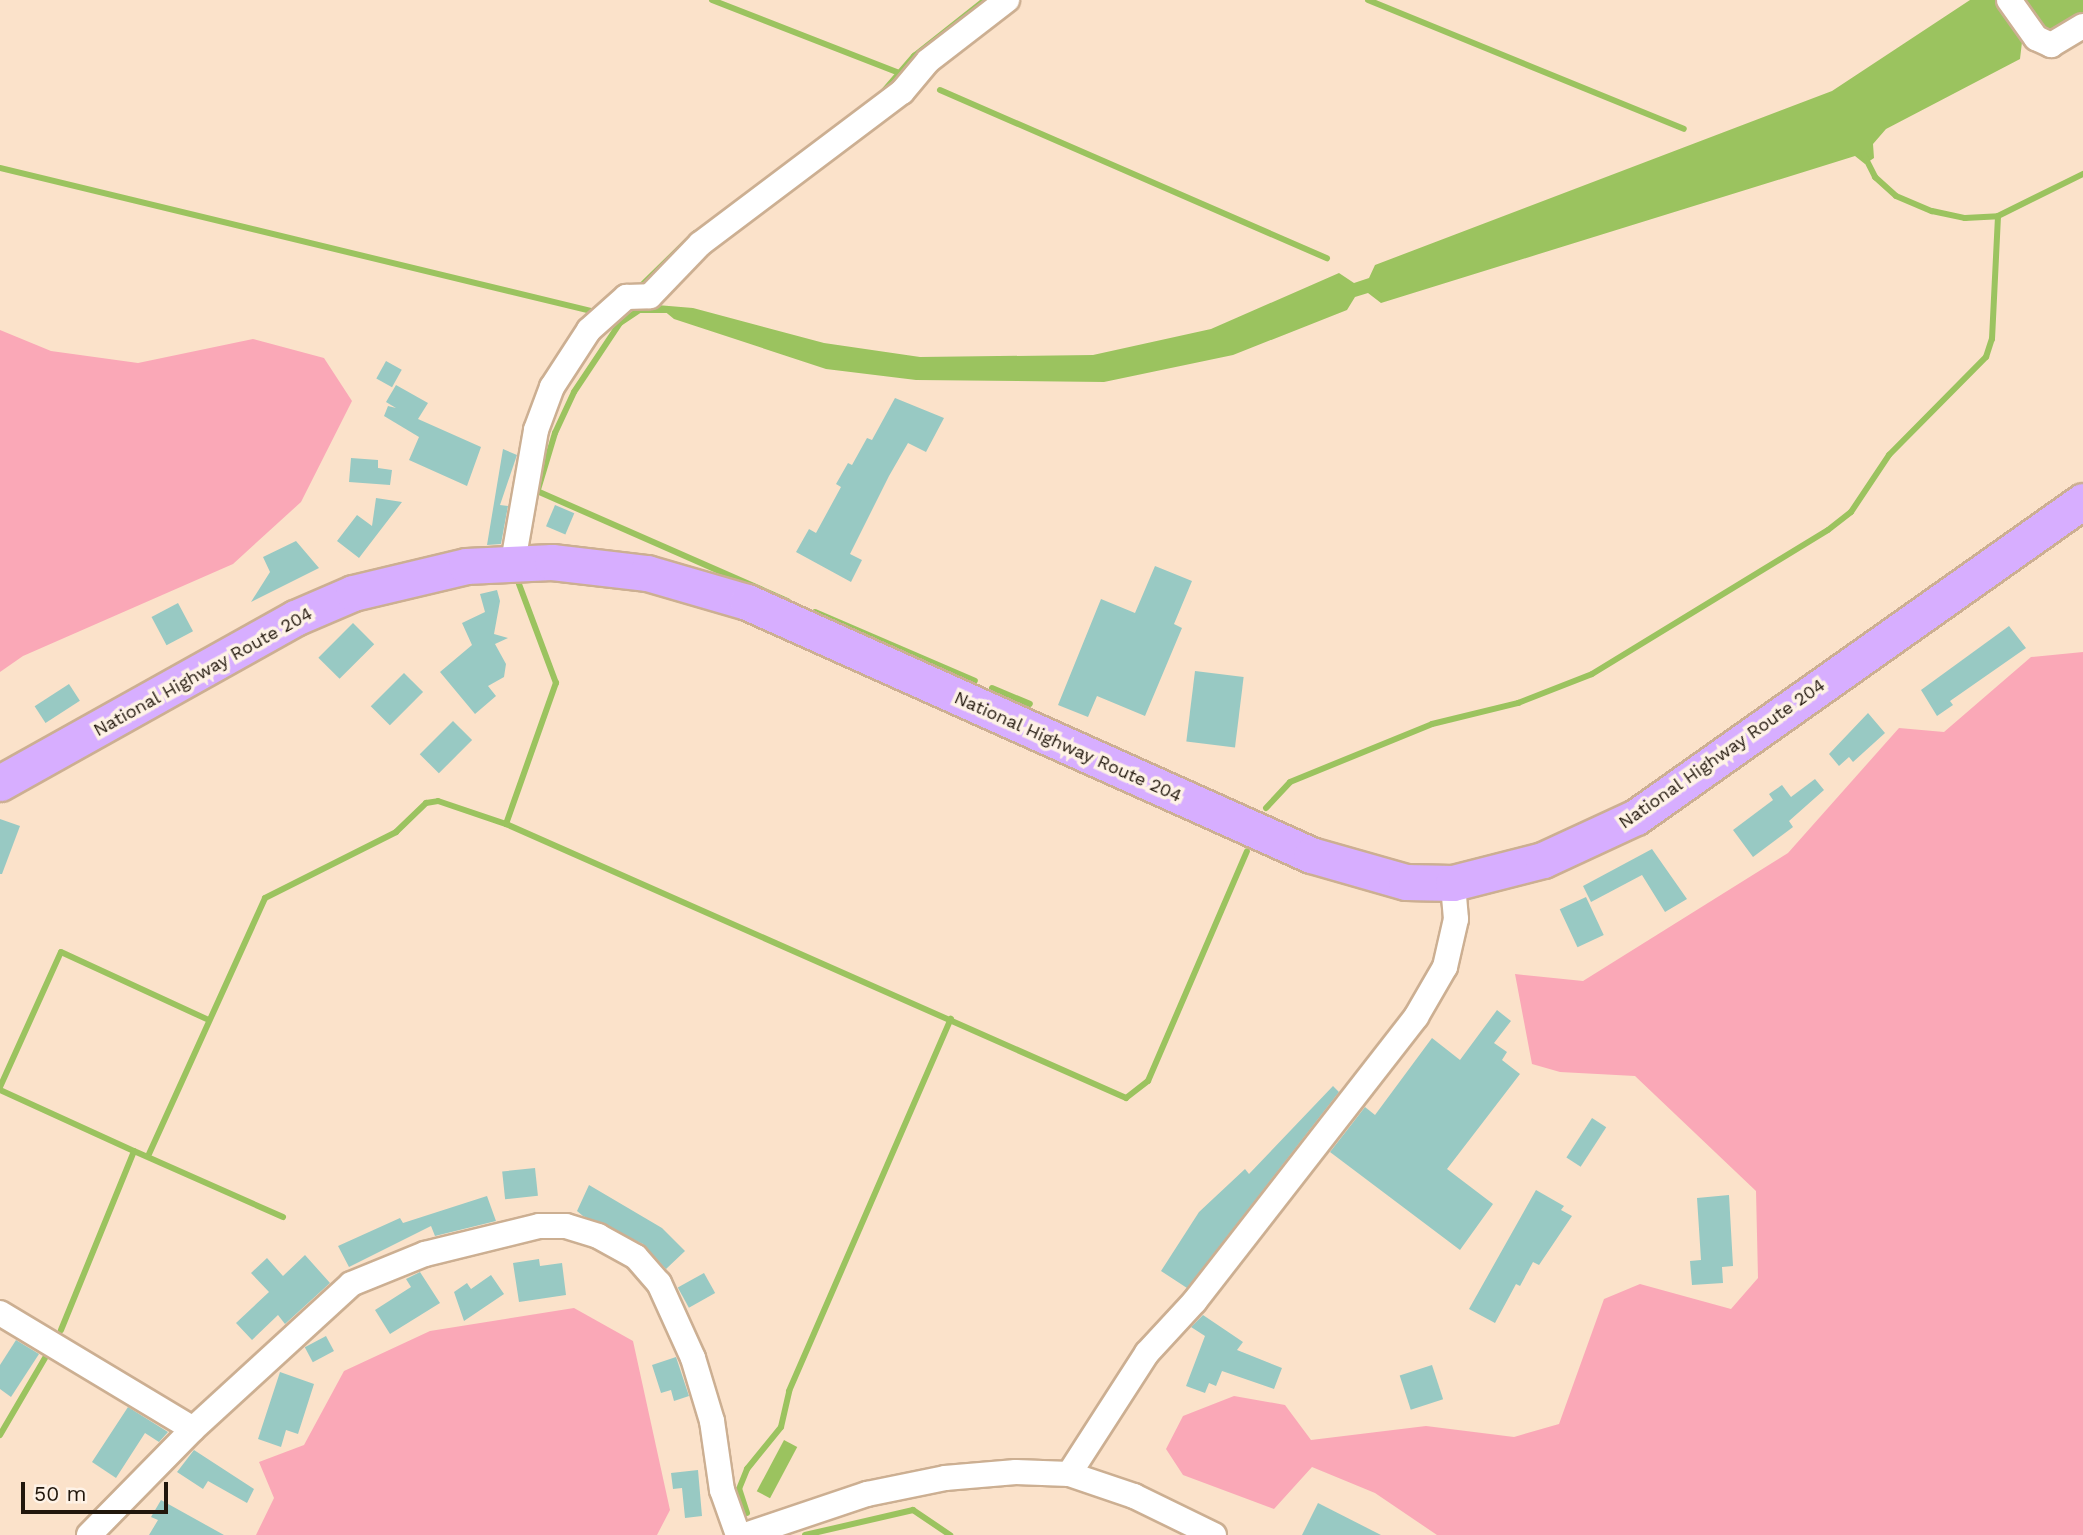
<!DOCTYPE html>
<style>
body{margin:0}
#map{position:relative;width:2083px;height:1535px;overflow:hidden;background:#fbe2ca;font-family:"Work Sans",sans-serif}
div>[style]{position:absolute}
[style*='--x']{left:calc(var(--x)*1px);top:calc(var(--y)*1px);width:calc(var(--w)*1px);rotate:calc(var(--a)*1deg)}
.green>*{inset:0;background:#faa8b7}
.water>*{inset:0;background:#9bc35f;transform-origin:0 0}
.stream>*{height:6px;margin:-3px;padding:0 3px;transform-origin:3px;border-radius:3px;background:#9bc35f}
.building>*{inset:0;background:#98c9c3;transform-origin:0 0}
.roads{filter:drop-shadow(2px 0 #ccaf92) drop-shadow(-2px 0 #ccaf92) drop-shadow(0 2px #ccaf92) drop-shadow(0 -2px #ccaf92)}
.minor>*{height:24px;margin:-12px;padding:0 12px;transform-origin:12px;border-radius:12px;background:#fff}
.highway>*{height:35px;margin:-17.5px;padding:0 17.5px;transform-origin:17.5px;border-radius:17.5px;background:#d7aeff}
span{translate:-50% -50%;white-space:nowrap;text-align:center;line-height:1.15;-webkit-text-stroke:7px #fef2e6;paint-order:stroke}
.street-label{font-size:18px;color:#21170c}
.scale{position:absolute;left:21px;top:1482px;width:147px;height:32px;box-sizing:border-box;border:4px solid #21170c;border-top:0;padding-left:9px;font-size:21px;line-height:24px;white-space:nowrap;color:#21170c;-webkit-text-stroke:5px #fef2e6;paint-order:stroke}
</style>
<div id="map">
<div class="green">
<div style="clip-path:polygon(0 330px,51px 351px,138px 363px,253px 339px,324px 358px,352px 401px,301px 502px,233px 564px,23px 656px,0 672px)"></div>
<div style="clip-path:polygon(2083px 652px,2083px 1535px,1437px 1535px,1375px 1493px,1312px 1467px,1274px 1509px,1183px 1475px,1166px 1449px,1183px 1416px,1234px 1396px,1285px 1405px,1311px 1440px,1426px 1426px,1514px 1437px,1559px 1424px,1604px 1299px,1640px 1284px,1731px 1309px,1758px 1278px,1756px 1191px,1635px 1076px,1560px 1072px,1532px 1064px,1515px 974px,1583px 981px,1788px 853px,1899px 728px,1944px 732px,2031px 657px)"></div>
<div style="clip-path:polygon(574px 1308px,633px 1341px,670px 1510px,657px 1535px,256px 1535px,274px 1498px,259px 1462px,304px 1445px,344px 1371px,430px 1331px)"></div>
</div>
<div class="water">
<div style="clip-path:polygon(1970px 0,2083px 0,2083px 12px,2052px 30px,2012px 19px,2022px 42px,2020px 59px,1886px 129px,1873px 144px,1874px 158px,1865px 164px,1855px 156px,1381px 303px,1368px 293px,1355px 297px,1347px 310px,1233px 355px,1104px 382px,916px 380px,826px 369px,674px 319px,657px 305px,693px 308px,824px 343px,920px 357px,1093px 355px,1211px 329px,1339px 273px,1354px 283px,1369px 278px,1375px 265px,1832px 91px)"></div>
<div style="left:784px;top:1440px;width:15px;height:58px;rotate:28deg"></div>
</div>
<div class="stream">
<div style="--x:712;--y:0;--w:199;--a:21.3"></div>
<div style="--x:1368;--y:0;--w:341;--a:22.2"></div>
<div style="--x:940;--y:90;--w:422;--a:23.5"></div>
<div style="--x:883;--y:92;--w:48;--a:-49.3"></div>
<div style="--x:914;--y:56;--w:90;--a:-38.3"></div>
<div style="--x:1864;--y:155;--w:25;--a:63"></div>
<div style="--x:1875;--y:177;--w:28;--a:42"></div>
<div style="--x:1896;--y:196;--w:39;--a:23"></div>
<div style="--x:1932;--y:211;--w:34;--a:12"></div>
<div style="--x:1965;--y:218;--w:33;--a:-3"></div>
<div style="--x:1998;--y:216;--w:95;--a:-26.3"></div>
<div style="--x:0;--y:168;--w:612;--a:13.6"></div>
<div style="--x:636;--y:291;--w:83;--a:-44.5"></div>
<div style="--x:537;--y:491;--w:274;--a:23.7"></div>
<div style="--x:537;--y:493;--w:63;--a:-73.3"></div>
<div style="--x:555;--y:433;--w:45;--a:-65.1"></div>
<div style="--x:574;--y:392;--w:83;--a:-56.3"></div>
<div style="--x:620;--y:323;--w:23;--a:-34"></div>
<div style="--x:639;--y:310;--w:27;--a:0"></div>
<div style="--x:815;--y:612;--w:174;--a:23.3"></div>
<div style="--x:992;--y:688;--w:41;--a:22.8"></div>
<div style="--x:1266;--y:808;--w:35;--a:-47"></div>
<div style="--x:1290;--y:782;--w:153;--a:-22.2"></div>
<div style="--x:1432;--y:724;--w:89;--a:-13.7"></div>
<div style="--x:1518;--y:703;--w:79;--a:-21.4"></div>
<div style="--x:1592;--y:674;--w:276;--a:-31.4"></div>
<div style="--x:1828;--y:530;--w:29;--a:-38"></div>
<div style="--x:1851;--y:512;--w:69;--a:-56.3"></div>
<div style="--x:1889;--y:455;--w:138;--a:-45.3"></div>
<div style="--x:1986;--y:357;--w:19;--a:-72"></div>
<div style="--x:1992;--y:339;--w:123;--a:-87.2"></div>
<div style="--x:506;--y:824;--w:150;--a:-70.5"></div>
<div style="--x:556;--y:683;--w:106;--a:-110.5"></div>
<div style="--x:0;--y:1087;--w:148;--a:-65.7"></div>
<div style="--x:61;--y:952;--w:163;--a:24.7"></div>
<div style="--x:0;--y:1090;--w:147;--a:24.5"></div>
<div style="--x:149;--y:1154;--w:281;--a:-65.6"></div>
<div style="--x:265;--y:898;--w:147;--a:-26.7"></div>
<div style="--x:396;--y:832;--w:42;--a:-44"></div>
<div style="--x:426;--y:803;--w:12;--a:-9"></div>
<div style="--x:438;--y:801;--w:72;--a:18.7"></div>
<div style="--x:506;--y:824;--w:678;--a:23.84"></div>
<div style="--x:1126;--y:1098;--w:28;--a:-38"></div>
<div style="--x:1148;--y:1081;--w:250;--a:-66.7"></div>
<div style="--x:61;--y:1330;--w:193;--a:-67.8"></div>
<div style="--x:134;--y:1151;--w:163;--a:23.9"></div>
<div style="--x:0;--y:1435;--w:97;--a:-59.7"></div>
<div style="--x:747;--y:1513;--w:25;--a:-108"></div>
<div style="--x:739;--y:1489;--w:22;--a:-68"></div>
<div style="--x:747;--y:1469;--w:54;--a:-51"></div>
<div style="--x:781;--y:1427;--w:37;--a:-77"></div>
<div style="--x:789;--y:1391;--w:406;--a:-66.5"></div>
<div style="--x:805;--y:1535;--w:111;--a:-13"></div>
<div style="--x:913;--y:1510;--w:45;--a:34"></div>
</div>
<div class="building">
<div style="left:386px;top:361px;width:18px;height:20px;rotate:29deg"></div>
<div style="clip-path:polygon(396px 385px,428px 403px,418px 419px,481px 447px,467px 486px,409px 460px,419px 437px,384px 416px,388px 406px,396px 408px,386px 402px)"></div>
<div style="clip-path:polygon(895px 398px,944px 418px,926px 452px,908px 443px,889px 476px,850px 554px,862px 560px,851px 582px,796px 552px,809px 529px,816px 533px,841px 487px,836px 484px,848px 463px,852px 465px,867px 438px,872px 440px)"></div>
<div style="clip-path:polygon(503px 449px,517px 455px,500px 505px,508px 506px,501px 544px,487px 545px)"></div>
<div style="clip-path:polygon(351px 458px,378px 460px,378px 468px,392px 470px,390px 485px,349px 482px)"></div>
<div style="clip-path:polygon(376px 498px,402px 502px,359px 558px,337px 541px,357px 515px,372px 526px)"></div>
<div style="left:555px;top:505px;width:21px;height:23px;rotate:23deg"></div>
<div style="clip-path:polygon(296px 541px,319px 568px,251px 602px,270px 572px,263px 557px)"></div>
<div style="clip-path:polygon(1155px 566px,1192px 581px,1174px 624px,1182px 628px,1145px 716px,1097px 696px,1088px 717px,1058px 705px,1101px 599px,1135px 613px)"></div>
<div style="clip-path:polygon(497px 590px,500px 601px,494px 634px,508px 638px,495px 644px,506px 664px,504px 677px,488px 686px,496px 696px,475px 714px,440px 672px,472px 645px,462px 623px,485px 612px,480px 594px)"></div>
<div style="left:178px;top:603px;width:32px;height:30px;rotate:62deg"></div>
<div style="left:353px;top:623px;width:30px;height:49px;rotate:45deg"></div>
<div style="clip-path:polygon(2009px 626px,2026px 648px,1950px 701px,1953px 705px,1937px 716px,1921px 690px)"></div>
<div style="left:1195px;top:671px;width:49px;height:71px;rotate:7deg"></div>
<div style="left:404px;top:673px;width:27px;height:47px;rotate:45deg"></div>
<div style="left:69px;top:684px;width:20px;height:41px;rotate:57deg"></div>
<div style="clip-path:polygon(1868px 713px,1885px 733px,1853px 762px,1849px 757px,1839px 766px,1829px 754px)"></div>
<div style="left:453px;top:721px;width:27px;height:47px;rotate:45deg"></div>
<div style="clip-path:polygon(1815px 779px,1824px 790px,1789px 821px,1793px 827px,1753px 857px,1733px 830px,1773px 800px,1769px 794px,1782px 785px,1791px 797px)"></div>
<div style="clip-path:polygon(0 819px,20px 826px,2px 874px,0 874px)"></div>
<div style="clip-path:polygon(1652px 849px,1687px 899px,1665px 912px,1642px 875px,1591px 902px,1583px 886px)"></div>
<div style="left:1586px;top:897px;width:42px;height:29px;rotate:65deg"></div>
<div style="clip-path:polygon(1497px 1010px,1511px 1021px,1494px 1043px,1507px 1052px,1502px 1060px,1520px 1074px,1447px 1169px,1493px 1204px,1460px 1250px,1330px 1152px,1365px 1107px,1375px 1115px,1432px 1038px,1460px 1060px)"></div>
<div style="clip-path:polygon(1333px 1086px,1339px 1092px,1187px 1288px,1161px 1271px,1199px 1212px,1245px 1169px,1249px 1174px)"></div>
<div style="left:1592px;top:1118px;width:17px;height:47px;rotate:33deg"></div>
<div style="left:535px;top:1168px;width:28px;height:33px;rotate:84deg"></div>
<div style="clip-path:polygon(589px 1185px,662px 1228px,685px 1251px,666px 1269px,643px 1244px,583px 1216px,577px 1211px)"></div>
<div style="clip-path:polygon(1536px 1190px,1564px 1206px,1561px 1210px,1572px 1216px,1539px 1265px,1533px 1262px,1520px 1286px,1516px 1284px,1495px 1323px,1469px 1309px)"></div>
<div style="clip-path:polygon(1729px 1195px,1733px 1266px,1722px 1267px,1723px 1283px,1692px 1285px,1690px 1261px,1701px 1260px,1697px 1198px)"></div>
<div style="clip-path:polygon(487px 1196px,496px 1221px,435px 1236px,431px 1226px,349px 1267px,338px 1246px,400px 1218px,403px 1223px)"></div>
<div style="clip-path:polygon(305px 1255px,330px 1283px,285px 1324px,278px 1315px,252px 1340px,236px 1323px,269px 1292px,251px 1273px,267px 1258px,283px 1276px)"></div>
<div style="clip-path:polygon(539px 1259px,540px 1266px,562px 1263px,566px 1295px,519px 1302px,513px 1263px)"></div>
<div style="clip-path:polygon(420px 1272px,440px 1303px,390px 1334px,375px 1310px,411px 1287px,406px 1279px)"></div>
<div style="left:704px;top:1273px;width:23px;height:30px;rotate:61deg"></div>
<div style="clip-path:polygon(491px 1275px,504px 1294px,464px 1321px,454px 1292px,467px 1283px,471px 1289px)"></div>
<div style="clip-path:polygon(1203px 1315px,1243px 1342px,1237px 1350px,1282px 1368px,1274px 1389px,1222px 1371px,1216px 1386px,1209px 1383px,1205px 1393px,1186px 1386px,1205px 1336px,1191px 1327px)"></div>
<div style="left:326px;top:1336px;width:17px;height:24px;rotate:62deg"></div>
<div style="clip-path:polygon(16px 1340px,39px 1354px,11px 1397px,0 1389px,0 1365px)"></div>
<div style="clip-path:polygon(676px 1357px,689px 1396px,674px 1401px,671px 1390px,661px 1393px,652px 1365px)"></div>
<div style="left:1432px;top:1365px;width:36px;height:34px;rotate:72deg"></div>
<div style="clip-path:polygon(280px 1372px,314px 1384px,298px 1434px,286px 1430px,281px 1447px,258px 1439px)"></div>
<div style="clip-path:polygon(128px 1407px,168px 1432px,159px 1442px,145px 1433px,116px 1478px,92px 1462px)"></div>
<div style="clip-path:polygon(194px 1450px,254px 1489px,247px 1503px,208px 1481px,203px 1489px,177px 1472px)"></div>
<div style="clip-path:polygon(698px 1470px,702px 1516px,685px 1518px,682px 1488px,673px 1489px,671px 1473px)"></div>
<div style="clip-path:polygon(161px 1500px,224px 1535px,149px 1535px,158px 1520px,151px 1517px)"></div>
<div style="clip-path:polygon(1318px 1503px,1381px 1535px,1302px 1535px)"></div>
</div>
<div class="roads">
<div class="minor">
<div style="--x:2009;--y:0;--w:47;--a:54.6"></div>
<div style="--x:2036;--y:38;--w:17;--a:25"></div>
<div style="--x:2051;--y:45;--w:37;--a:-31"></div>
<div style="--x:513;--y:562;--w:134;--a:-80.1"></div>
<div style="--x:536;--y:430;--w:46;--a:-69.6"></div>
<div style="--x:552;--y:387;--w:68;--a:-57"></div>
<div style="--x:589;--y:330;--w:50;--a:-41.7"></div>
<div style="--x:626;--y:297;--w:24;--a:-2"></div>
<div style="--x:650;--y:296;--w:72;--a:-46.1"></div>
<div style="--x:700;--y:244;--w:253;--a:-37"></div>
<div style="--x:902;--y:92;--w:40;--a:-50"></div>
<div style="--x:928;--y:61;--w:100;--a:-37.7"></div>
<div style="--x:0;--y:1313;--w:225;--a:31"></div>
<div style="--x:1069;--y:1474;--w:144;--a:-57.2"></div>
<div style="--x:1147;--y:1353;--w:71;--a:-47.3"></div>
<div style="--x:1195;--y:1301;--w:360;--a:-52.1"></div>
<div style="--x:1416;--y:1017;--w:58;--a:-59.9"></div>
<div style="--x:1445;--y:967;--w:49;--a:-77.1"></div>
<div style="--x:1456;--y:919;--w:36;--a:-95"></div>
<div style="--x:89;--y:1535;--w:148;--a:-45.5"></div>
<div style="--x:193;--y:1429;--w:214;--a:-42.5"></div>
<div style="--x:351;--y:1284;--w:80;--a:-22.1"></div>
<div style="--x:425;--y:1254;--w:117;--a:-13.8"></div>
<div style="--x:539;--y:1226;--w:27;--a:0"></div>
<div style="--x:566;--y:1226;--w:34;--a:17"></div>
<div style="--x:598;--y:1236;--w:43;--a:28.9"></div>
<div style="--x:636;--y:1257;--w:35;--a:49"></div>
<div style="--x:659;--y:1283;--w:82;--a:65.6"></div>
<div style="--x:693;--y:1358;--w:66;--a:73.2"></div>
<div style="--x:712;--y:1421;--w:70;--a:81.8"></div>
<div style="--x:722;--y:1490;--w:48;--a:70.4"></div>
<div style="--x:745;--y:1535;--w:129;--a:-18.6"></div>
<div style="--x:867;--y:1494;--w:80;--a:-11.6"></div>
<div style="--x:945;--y:1478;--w:71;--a:-4.8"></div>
<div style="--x:1016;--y:1472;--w:53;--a:2.2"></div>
<div style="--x:1069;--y:1474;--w:69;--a:18.7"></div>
<div style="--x:1134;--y:1496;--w:89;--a:26"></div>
</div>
<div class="highway">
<div style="--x:0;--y:783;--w:338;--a:-29.2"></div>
<div style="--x:295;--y:618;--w:63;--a:-23.3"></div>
<div style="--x:353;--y:593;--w:116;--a:-13.4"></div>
<div style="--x:466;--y:566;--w:86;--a:-2.7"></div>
<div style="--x:552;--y:562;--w:96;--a:6.6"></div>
<div style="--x:647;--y:573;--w:104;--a:16.2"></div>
<div style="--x:747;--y:602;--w:618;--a:24.16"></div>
<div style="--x:1311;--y:855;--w:99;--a:15.9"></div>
<div style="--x:1406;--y:882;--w:47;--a:1.2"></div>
<div style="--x:1453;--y:883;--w:93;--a:-14.3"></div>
<div style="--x:1543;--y:860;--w:102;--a:-24.8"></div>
<div style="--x:1636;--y:817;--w:547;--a:-35.26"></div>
</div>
</div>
<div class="street-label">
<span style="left:203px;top:672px;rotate:-29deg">National Highway Route 204</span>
<span style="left:1068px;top:747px;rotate:24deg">National Highway Route 204</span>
<span style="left:1722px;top:754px;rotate:-35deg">National Highway Route 204</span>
</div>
<div class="scale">50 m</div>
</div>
